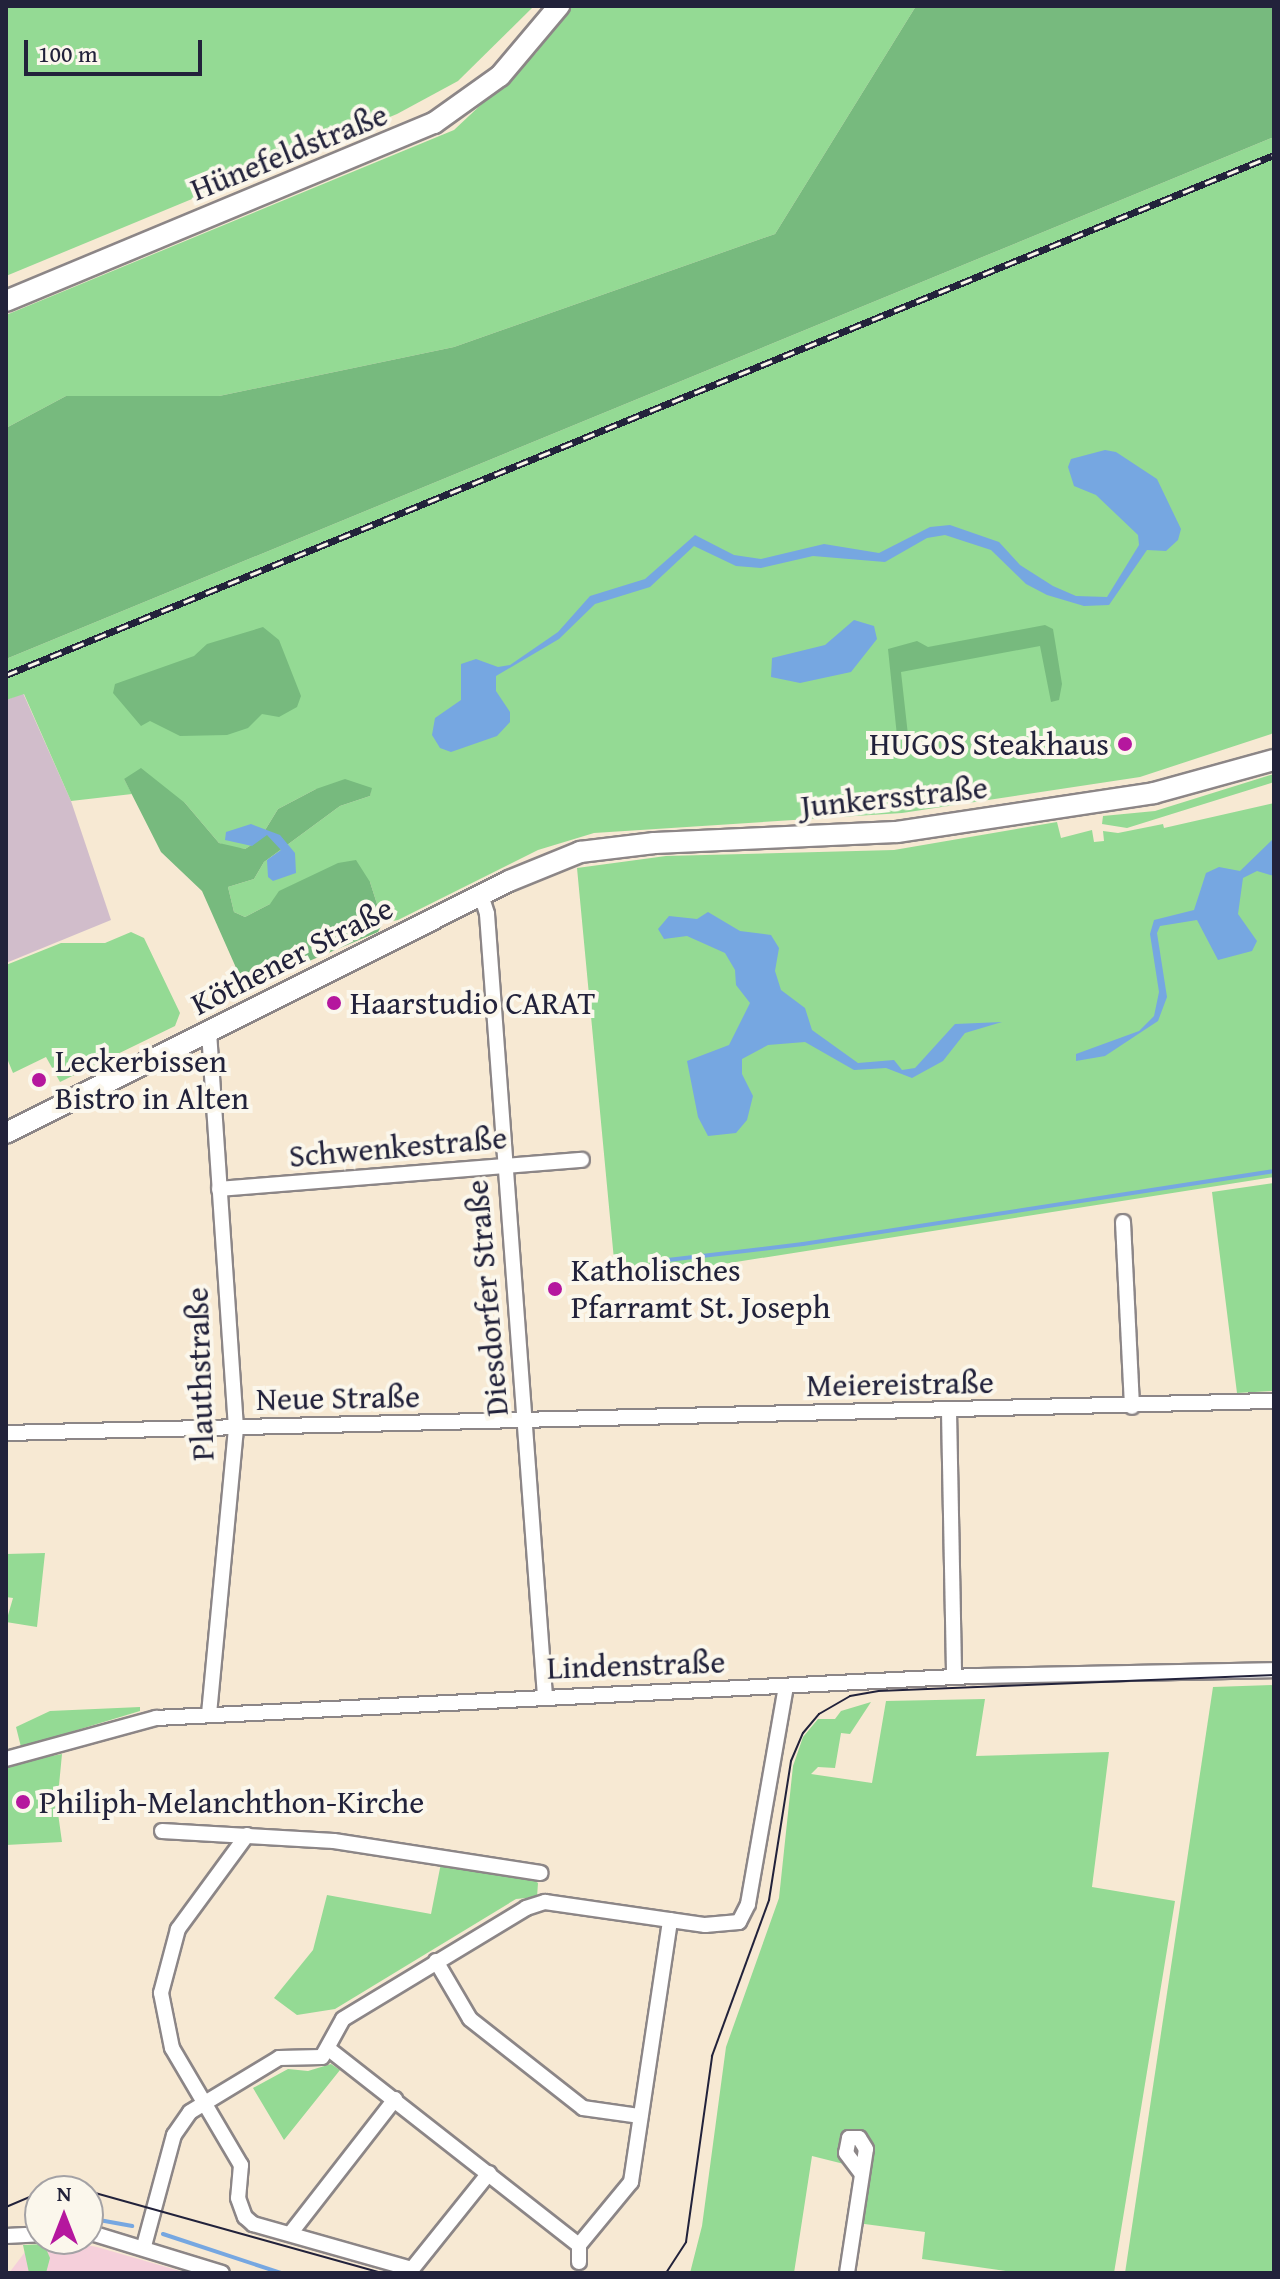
<!DOCTYPE html>
<meta charset="utf-8">
<style>
body{margin:0}
#map{position:relative;width:1280px;height:2279px;overflow:hidden;background:#f7e9d3;font-family:"Gentium Book Plus",serif}
div>[style]{position:absolute}
[style*='--x']{left:calc(var(--x)*1px);top:calc(var(--y)*1px);width:calc(var(--w)*1px);rotate:calc(var(--a)*1deg)}
.built>*{inset:0;background:#f5cfda}
.industrial>*{inset:0;background:#d1bdcb}
.green>*{inset:0;background:#94da94}
.forest>*{inset:0;background:#77ba7e}
.water>*{inset:0;background:#76a7e1}
.stream>*{height:4px;margin:-2px;padding:0 2px;transform-origin:2px;border-radius:2px;background:#76a7e1}
.roads{filter:drop-shadow(2px 0 #8c8687) drop-shadow(-2px 0 #8c8687) drop-shadow(0 2px #8c8687) drop-shadow(0 -2px #8c8687)}
.street>*{height:14px;margin:-7px;padding:0 7px;transform-origin:7px;border-radius:7px;background:#fff}
.secondary>*{height:20px;margin:-10px;padding:0 10px;transform-origin:10px;border-radius:10px;background:#fff}
.tram>*{height:2px;margin:-1px;padding:0 1px;transform-origin:1px;border-radius:1px;background:#22223b}
.rail>*{height:7px;margin-top:-3.5px;transform-origin:0;background:repeating-linear-gradient(90deg,#fbf7ec 0 12px,#22223b 0 24px);box-sizing:border-box;border-block:2px solid #22223b}
.dots>*{width:22px;height:22px;translate:-50% -50%;box-sizing:border-box;border:4px solid #fbf7ec;border-radius:50%}
span{translate:-50% -50%;white-space:nowrap;text-align:center;line-height:1.15;-webkit-text-stroke:8px #fbf7ec;paint-order:stroke}
.street-label{font-size:32px;color:#22223b}
.poi-label{font-size:32px;color:#22223b}
.right{translate:-100% -50%;text-align:right}
.left{translate:0 -50%;text-align:left}
.frame{position:absolute;inset:0;border:8px solid #22223b;pointer-events:none}
.north{position:absolute;left:24px;top:2175px;width:80px;height:80px;box-sizing:border-box;background:#fbf7ec;border:2px solid #a4a2a5;border-radius:50%;rotate:0deg;font-size:22px;font-weight:700;line-height:32px;text-align:center;color:#22223b}
.north::after{content:'';display:block;margin:auto;width:28px;height:36px;background:#b5179e;clip-path:polygon(50% 0,100% 100%,50% 72%,0 100%)}
.scale{position:absolute;left:24px;top:40px;width:178px;height:36px;box-sizing:border-box;border:4px solid #22223b;border-top:0;padding-left:10px;font-size:24px;line-height:28px;white-space:nowrap;color:#22223b;-webkit-text-stroke:6px #fbf7ec;paint-order:stroke}
</style>
<div id="map">
<div class="built">
<div style="clip-path:polygon(75px 2243px,97px 2247px,187px 2273px,9px 2273px,25px 2252px)"></div>
</div>
<div class="industrial">
<div style="clip-path:polygon(23px 693px,71px 801px,111px 920px,6px 963px,6px 700px)"></div>
</div>
<div class="green">
<div style="clip-path:polygon(6px 6px,534px 6px,458px 81px,397px 114px,6px 276px)"></div>
<div style="clip-path:polygon(570px 6px,916px 6px,775px 234px,454px 347px,219px 396px,66px 396px,6px 428px,6px 315px,454px 130px,536px 53px)"></div>
<div style="clip-path:polygon(1274px 137px,1274px 733px,1140px 777px,902px 813px,594px 833px,538px 850px,398px 920px,383px 923px,370px 882px,270px 904px,245px 917px,234px 912px,228px 887px,254px 879px,264px 862px,340px 806px,370px 796px,371px 788px,316px 789px,278px 809px,259px 840px,245px 849px,230px 847px,219px 843px,185px 803px,124px 779px,132px 794px,71px 801px,24px 694px,6px 700px,6px 659px)"></div>
<div style="clip-path:polygon(1274px 774px,1274px 782px,1127px 828px,1102px 824px,1103px 816px,1155px 811px)"></div>
<div style="clip-path:polygon(1274px 803px,1274px 1177px,616px 1281px,577px 868px,666px 856px,894px 850px,1057px 822px,1061px 838px,1092px 830px,1094px 842px,1104px 841px,1103px 831px,1118px 833px,1163px 824px,1164px 828px)"></div>
<div style="clip-path:polygon(131px 932px,144px 938px,180px 1013px,175px 1026px,60px 1082px,46px 1057px,13px 1073px,6px 1056px,6px 965px,61px 943px,105px 943px)"></div>
<div style="clip-path:polygon(1274px 1183px,1274px 1391px,1237px 1393px,1212px 1192px)"></div>
<div style="clip-path:polygon(45px 1553px,37px 1627px,6px 1622px,13px 1598px,6px 1597px,6px 1554px)"></div>
<div style="clip-path:polygon(1274px 1685px,1274px 2273px,1125px 2273px,1213px 1687px)"></div>
<div style="clip-path:polygon(985px 1699px,976px 1756px,1109px 1752px,1092px 1887px,1175px 1901px,1114px 2273px,1019px 2273px,922px 2259px,925px 2232px,857px 2223px,868px 2170px,812px 2156px,794px 2273px,690px 2273px,702px 2226px,726px 2047px,779px 1898px,793px 1766px,803px 1737px,818px 1719px,835px 1719px,841px 1711px,871px 1702px,850px 1734px,841px 1733px,835px 1768px,818px 1767px,811px 1774px,872px 1783px,886px 1701px)"></div>
<div style="clip-path:polygon(140px 1707px,140px 1711px,21px 1747px,16px 1727px,50px 1711px)"></div>
<div style="clip-path:polygon(62px 1754px,57px 1806px,62px 1842px,6px 1845px,6px 1765px)"></div>
<div style="clip-path:polygon(441px 1863px,526px 1875px,538px 1883px,537px 1897px,516px 1899px,335px 2009px,297px 2015px,274px 1998px,313px 1950px,327px 1895px,431px 1914px)"></div>
<div style="clip-path:polygon(331px 2064px,340px 2070px,284px 2140px,253px 2088px,288px 2069px,308px 2071px)"></div>
<div style="clip-path:polygon(44px 2244px,50px 2258px,46px 2273px,29px 2273px,23px 2245px)"></div>
</div>
<div class="forest">
<div style="clip-path:polygon(916px 6px,1274px 6px,1274px 137px,6px 659px,6px 428px,66px 396px,219px 396px,454px 347px,775px 234px)"></div>
<div style="clip-path:polygon(1045px 625px,1053px 629px,1055px 641px,1062px 684px,1059px 700px,1051px 702px,1040px 646px,901px 672px,908px 735px,897px 736px,888px 649px,917px 641px,928px 647px)"></div>
<div style="clip-path:polygon(263px 627px,279px 640px,301px 696px,297px 707px,279px 717px,262px 714px,248px 728px,227px 735px,180px 736px,150px 721px,141px 726px,113px 693px,115px 684px,194px 656px,207px 644px)"></div>
<div style="clip-path:polygon(141px 768px,185px 803px,219px 843px,245px 849px,259px 840px,278px 809px,316px 789px,345px 779px,372px 788px,370px 796px,340px 806px,264px 862px,254px 879px,228px 887px,234px 912px,245px 917px,270px 904px,279px 891px,338px 863px,356px 860px,370px 882px,383px 923px,378px 932px,245px 988px,202px 891px,161px 852px,124px 779px)"></div>
</div>
<div class="water">
<div style="clip-path:polygon(1105px 450px,1116px 452px,1157px 479px,1181px 529px,1178px 540px,1166px 551px,1147px 550px,1109px 605px,1084px 606px,1047px 595px,1026px 584px,991px 550px,945px 535px,927px 538px,885px 562px,813px 556px,761px 568px,736px 566px,694px 546px,650px 587px,595px 604px,559px 639px,496px 676px,496px 691px,510px 712px,510px 722px,497px 736px,451px 752px,440px 748px,432px 735px,435px 718px,461px 700px,461px 664px,476px 659px,498px 667px,510px 665px,558px 632px,590px 596px,645px 579px,695px 535px,734px 555px,761px 559px,824px 544px,879px 553px,930px 527px,950px 525px,999px 542px,1020px 565px,1053px 586px,1076px 596px,1107px 597px,1139px 545px,1138px 535px,1096px 495px,1074px 486px,1068px 467px,1071px 459px)"></div>
<div style="clip-path:polygon(854px 620px,874px 626px,877px 639px,851px 672px,800px 683px,771px 677px,772px 658px,825px 645px)"></div>
<div style="clip-path:polygon(251px 824px,280px 835px,295px 853px,296px 873px,273px 881px,268px 877px,267px 860px,281px 850px,267px 835px,252px 846px,225px 840px,226px 832px)"></div>
<div style="clip-path:polygon(1274px 838px,1274px 876px,1257px 871px,1243px 878px,1238px 914px,1257px 941px,1252px 951px,1218px 960px,1197px 920px,1160px 926px,1157px 933px,1167px 997px,1158px 1021px,1105px 1056px,1076px 1061px,1076px 1054px,1139px 1031px,1154px 1016px,1159px 992px,1150px 934px,1154px 920px,1194px 910px,1206px 873px,1219px 867px,1240px 871px)"></div>
<div style="clip-path:polygon(708px 912px,740px 931px,771px 935px,779px 948px,775px 971px,781px 990px,805px 1008px,812px 1030px,858px 1063px,894px 1060px,902px 1070px,915px 1068px,955px 1024px,1002px 1022px,965px 1033px,943px 1061px,912px 1078px,886px 1068px,854px 1070px,805px 1042px,768px 1045px,742px 1059px,742px 1074px,753px 1096px,747px 1120px,736px 1133px,708px 1136px,698px 1117px,687px 1061px,729px 1045px,750px 1003px,736px 985px,735px 970px,725px 953px,687px 936px,664px 939px,658px 929px,669px 916px,697px 919px)"></div>
</div>
<div class="stream">
<div style="--x:659;--y:1261;--w:145;--a:-6.7"></div>
<div style="--x:803;--y:1244;--w:477;--a:-8.8"></div>
<div style="--x:27;--y:2214;--w:13;--a:0"></div>
<div style="--x:88;--y:2218;--w:45;--a:10.3"></div>
<div style="--x:163;--y:2234;--w:124;--a:18.3"></div>
</div>
<div class="roads">
<div class="street">
<div style="--x:481;--y:895;--w:20;--a:72"></div>
<div style="--x:487;--y:914;--w:785;--a:85.76"></div>
<div style="--x:219;--y:1189;--w:364;--a:-4.6"></div>
<div style="--x:1123;--y:1222;--w:185;--a:87.2"></div>
<div style="--x:949;--y:1411;--w:266;--a:88.9"></div>
<div style="--x:6;--y:1433;--w:1268;--a:-1.45"></div>
<div style="--x:209;--y:1714;--w:287;--a:-84.6"></div>
<div style="--x:236;--y:1428;--w:397;--a:-93.9"></div>
<div style="--x:6;--y:1759;--w:156;--a:-15.3"></div>
<div style="--x:156;--y:1718;--w:818;--a:-2.94"></div>
<div style="--x:973;--y:1676;--w:301;--a:-1.1"></div>
<div style="--x:162;--y:1831;--w:172;--a:3.3"></div>
<div style="--x:334;--y:1841;--w:209;--a:8.8"></div>
<div style="--x:247;--y:1835;--w:117;--a:126.3"></div>
<div style="--x:178;--y:1929;--w:66;--a:104.9"></div>
<div style="--x:161;--y:1993;--w:56;--a:78.7"></div>
<div style="--x:172;--y:2048;--w:136;--a:59.5"></div>
<div style="--x:241;--y:2165;--w:33;--a:95"></div>
<div style="--x:238;--y:2198;--w:20;--a:70"></div>
<div style="--x:245;--y:2217;--w:11;--a:41"></div>
<div style="--x:253;--y:2224;--w:165;--a:15.8"></div>
<div style="--x:412;--y:2269;--w:123;--a:-51.3"></div>
<div style="--x:436;--y:1961;--w:67;--a:59.6"></div>
<div style="--x:470;--y:2019;--w:144;--a:38.2"></div>
<div style="--x:583;--y:2108;--w:58;--a:8"></div>
<div style="--x:330;--y:2050;--w:316;--a:38.1"></div>
<div style="--x:88;--y:2232;--w:140;--a:17"></div>
<div style="--x:290;--y:2234;--w:171;--a:-52.1"></div>
<div style="--x:6;--y:2236;--w:34;--a:-3"></div>
<div style="--x:579;--y:2245;--w:82;--a:-50.5"></div>
<div style="--x:631;--y:2182;--w:265;--a:-81.5"></div>
<div style="--x:144;--y:2246;--w:115;--a:-74.9"></div>
<div style="--x:174;--y:2135;--w:28;--a:-55"></div>
<div style="--x:190;--y:2112;--w:104;--a:-31.2"></div>
<div style="--x:279;--y:2058;--w:43;--a:-1.3"></div>
<div style="--x:322;--y:2057;--w:43;--a:-61.1"></div>
<div style="--x:343;--y:2019;--w:214;--a:-31.2"></div>
<div style="--x:526;--y:1908;--w:20;--a:-18"></div>
<div style="--x:545;--y:1902;--w:162;--a:8.2"></div>
<div style="--x:705;--y:1925;--w:34;--a:-5"></div>
<div style="--x:739;--y:1922;--w:20;--a:-63"></div>
<div style="--x:748;--y:1904;--w:220;--a:-80.1"></div>
<div style="--x:579;--y:2262;--w:17;--a:-90"></div>
<div style="--x:847;--y:2273;--w:125;--a:-81.3"></div>
<div style="--x:866;--y:2149;--w:13;--a:-122"></div>
<div style="--x:859;--y:2138;--w:10;--a:180"></div>
<div style="--x:849;--y:2138;--w:15;--a:101"></div>
<div style="--x:846;--y:2153;--w:26;--a:53"></div>
</div>
<div class="secondary">
<div style="--x:6;--y:301;--w:464;--a:-22.6"></div>
<div style="--x:434;--y:123;--w:81;--a:-35.5"></div>
<div style="--x:500;--y:76;--w:92;--a:-49.9"></div>
<div style="--x:6;--y:1133;--w:563;--a:-26.61"></div>
<div style="--x:509;--y:881;--w:77;--a:-22.2"></div>
<div style="--x:580;--y:852;--w:75;--a:-6.9"></div>
<div style="--x:654;--y:843;--w:243;--a:-2.6"></div>
<div style="--x:897;--y:832;--w:260;--a:-8.6"></div>
<div style="--x:1154;--y:793;--w:124;--a:-15.4"></div>
</div>
</div>
<div class="tram">
<div style="--x:88;--y:2191;--w:305;--a:15.6"></div>
<div style="--x:6;--y:2207;--w:49;--a:-22.9"></div>
<div style="--x:51;--y:2188;--w:37;--a:5"></div>
<div style="--x:666;--y:2273;--w:37;--a:-57"></div>
<div style="--x:686;--y:2242;--w:188;--a:-82"></div>
<div style="--x:712;--y:2056;--w:166;--a:-69.9"></div>
<div style="--x:769;--y:1900;--w:141;--a:-81"></div>
<div style="--x:791;--y:1761;--w:30;--a:-67"></div>
<div style="--x:803;--y:1733;--w:25;--a:-50"></div>
<div style="--x:819;--y:1714;--w:36;--a:-30"></div>
<div style="--x:850;--y:1696;--w:29;--a:-10"></div>
<div style="--x:879;--y:1691;--w:395;--a:-2.3"></div>
</div>
<div class="rail">
<div style="--x:6;--y:675;--w:1370;--a:-22.3"></div>
</div>
<div class="dots">
<div style="left:1125px;top:744px;background:#b5179e"></div>
<div style="left:334px;top:1003px;background:#b5179e"></div>
<div style="left:39px;top:1080px;background:#b5179e"></div>
<div style="left:555px;top:1289px;background:#b5179e"></div>
<div style="left:23px;top:1802px;background:#b5179e"></div>
</div>
<div class="street-label">
<span style="left:289px;top:152px;rotate:-22deg">Hünefeldstraße</span>
<span style="left:894px;top:797px;rotate:-6deg">Junkersstraße</span>
<span style="left:292px;top:956px;rotate:-27deg">Köthener Straße</span>
<span style="left:398px;top:1147px;rotate:-5deg">Schwenkestraße</span>
<span style="left:487px;top:1298px;rotate:-95deg">Diesdorfer Straße</span>
<span style="left:200px;top:1374px;rotate:-92deg">Plauthstraße</span>
<span style="left:900px;top:1384px;rotate:-1deg">Meiereistraße</span>
<span style="left:338px;top:1398px;rotate:-1deg">Neue Straße</span>
<span style="left:636px;top:1665px;rotate:-2deg">Lindenstraße</span>
</div>
<div class="poi-label">
<span class="right" style="left:1109px;top:744px">HUGOS Steakhaus</span>
<span class="left" style="left:350px;top:1003px">Haarstudio CARAT</span>
<span class="left" style="left:55px;top:1080px">Leckerbissen<br>Bistro in Alten</span>
<span class="left" style="left:571px;top:1289px">Katholisches<br>Pfarramt St. Joseph</span>
<span class="left" style="left:39px;top:1802px">Philiph-Melanchthon-Kirche</span>
</div>
<div class="frame"></div>
<div class="north">N</div>
<div class="scale">100 m</div>
</div>
